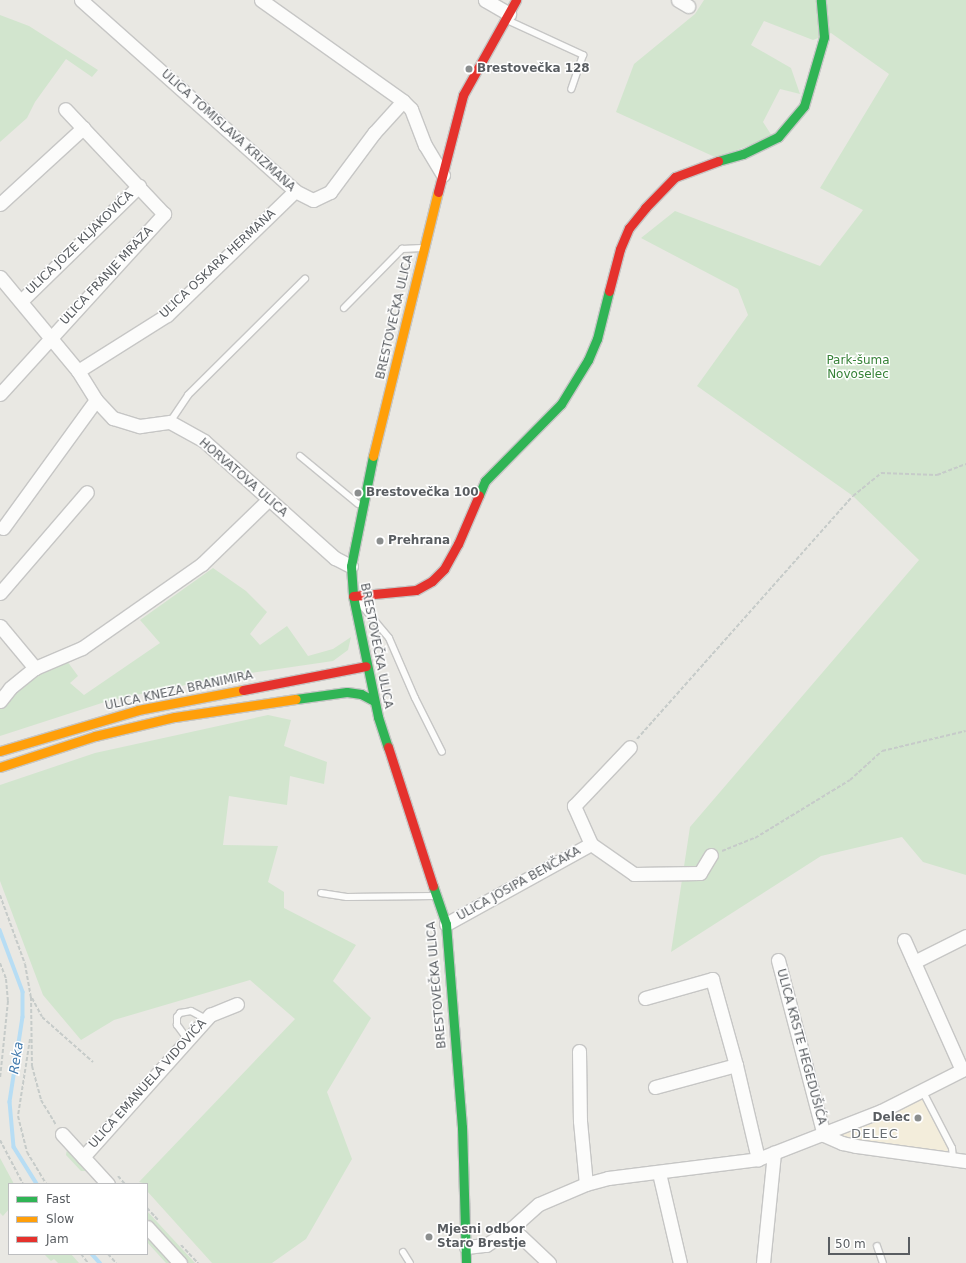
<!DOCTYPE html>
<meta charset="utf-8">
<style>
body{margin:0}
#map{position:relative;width:966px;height:1263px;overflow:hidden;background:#e9e8e3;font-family:"DejaVu Sans",sans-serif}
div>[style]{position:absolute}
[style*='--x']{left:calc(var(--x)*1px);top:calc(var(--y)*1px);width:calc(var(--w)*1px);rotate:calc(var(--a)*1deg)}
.commercial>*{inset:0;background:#f3eddb}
.green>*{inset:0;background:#d2e5ce}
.stream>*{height:3.5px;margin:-1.75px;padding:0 1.75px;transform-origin:1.75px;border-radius:1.75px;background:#b7ddf4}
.path>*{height:2px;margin-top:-1px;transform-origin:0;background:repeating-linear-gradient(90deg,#c6cbc9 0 4px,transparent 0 6px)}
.roads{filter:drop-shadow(1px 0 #c6c6c5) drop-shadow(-1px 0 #c6c6c5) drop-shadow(0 1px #c6c6c5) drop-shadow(0 -1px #c6c6c5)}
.lane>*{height:6px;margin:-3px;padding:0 3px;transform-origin:3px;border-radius:3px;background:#fcfcfb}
.street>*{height:13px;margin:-6.5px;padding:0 6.5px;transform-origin:6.5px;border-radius:6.5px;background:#fcfcfb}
.fast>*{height:9px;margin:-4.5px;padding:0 4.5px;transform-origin:4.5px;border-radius:4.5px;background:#30b455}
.slow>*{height:9px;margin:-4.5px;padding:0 4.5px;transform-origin:4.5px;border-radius:4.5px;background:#ff9f0a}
.jam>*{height:9px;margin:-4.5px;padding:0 4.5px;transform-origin:4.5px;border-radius:4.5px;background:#e5322d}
.dots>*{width:11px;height:11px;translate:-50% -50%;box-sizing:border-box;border:2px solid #fff;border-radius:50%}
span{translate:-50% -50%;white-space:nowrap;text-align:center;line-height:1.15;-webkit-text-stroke:3px #fff;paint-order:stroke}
.poi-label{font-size:12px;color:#595d61;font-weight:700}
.left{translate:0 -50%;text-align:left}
.right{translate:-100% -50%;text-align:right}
.street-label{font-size:12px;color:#595d61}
.park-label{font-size:12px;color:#378238}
.water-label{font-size:13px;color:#4079ac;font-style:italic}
.neighbourhood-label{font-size:13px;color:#6a6f73;letter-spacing:1px}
.legend{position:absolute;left:8px;top:1183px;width:140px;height:72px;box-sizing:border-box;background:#fff;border:1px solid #bdbec0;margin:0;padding:5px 7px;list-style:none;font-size:12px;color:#595d61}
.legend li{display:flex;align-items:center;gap:8px;height:20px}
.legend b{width:20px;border:1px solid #bdbec0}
.scale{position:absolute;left:828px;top:1237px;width:82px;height:18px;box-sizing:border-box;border:2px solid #595d61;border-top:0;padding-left:5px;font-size:12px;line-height:14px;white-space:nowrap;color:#595d61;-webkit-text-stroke:3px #fff;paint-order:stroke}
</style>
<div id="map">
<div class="commercial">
<div style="clip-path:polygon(923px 1098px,949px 1145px,947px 1153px,841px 1138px,844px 1131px,898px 1111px)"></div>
</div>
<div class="green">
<div style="clip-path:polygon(704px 0,966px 0,966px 875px,923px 862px,902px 837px,821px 856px,671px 952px,690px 827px,919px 560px,853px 496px,697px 386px,748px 315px,738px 289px,641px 238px,675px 211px,820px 266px,863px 210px,820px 188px,889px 74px,831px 33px,813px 40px,764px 21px,751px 45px,791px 68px,800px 94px,780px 89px,763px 122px,772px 136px,717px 158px,616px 112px,634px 64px,695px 14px)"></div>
<div style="clip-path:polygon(0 15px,29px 26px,98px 70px,92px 77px,66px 59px,35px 102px,27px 118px,0 142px)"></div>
<div style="clip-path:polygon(213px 568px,246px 591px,267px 612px,250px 634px,260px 645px,287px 626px,308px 656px,333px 649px,351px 637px,348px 650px,333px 661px,230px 676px,111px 700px,0 736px,0 708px,20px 685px,67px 661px,78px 676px,70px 683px,84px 695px,160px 643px,140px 620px)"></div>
<div style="clip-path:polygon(268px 715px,291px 720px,284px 746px,327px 762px,324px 784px,290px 776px,287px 805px,229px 796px,223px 845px,278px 846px,268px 882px,284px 892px,284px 908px,356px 945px,333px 981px,371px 1018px,327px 1092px,352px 1159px,306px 1239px,272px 1263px,212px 1263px,147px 1191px,147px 1184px,139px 1182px,295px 1019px,250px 980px,114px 1020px,81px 1040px,43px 995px,0 881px,0 785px,95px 753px)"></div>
<div style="clip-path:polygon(67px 1149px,87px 1170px,85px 1171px,81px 1171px,66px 1155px)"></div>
<div style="clip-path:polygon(0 1158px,14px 1184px,9px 1184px,9px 1209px,3px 1216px,0 1213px)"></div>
<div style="clip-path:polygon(147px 1211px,195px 1263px,188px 1263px,147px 1218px)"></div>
<div style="clip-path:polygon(147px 1235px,173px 1263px,166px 1263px,147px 1242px)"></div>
<div style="clip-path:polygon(44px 1254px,71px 1254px,79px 1263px,58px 1263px,54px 1259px,51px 1261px)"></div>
</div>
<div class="stream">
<div style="--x:0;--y:930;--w:66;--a:69.6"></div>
<div style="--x:23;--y:992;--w:25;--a:90"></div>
<div style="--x:23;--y:1017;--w:86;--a:98.7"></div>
<div style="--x:10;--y:1102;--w:45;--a:84.9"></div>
<div style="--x:14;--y:1147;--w:44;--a:58.1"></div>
<div style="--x:92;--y:1254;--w:12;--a:48"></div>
</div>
<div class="path">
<div style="--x:637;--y:739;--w:325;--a:-48.4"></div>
<div style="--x:853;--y:496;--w:36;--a:-39"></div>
<div style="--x:881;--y:473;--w:56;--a:2"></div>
<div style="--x:937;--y:475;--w:31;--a:-21"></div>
<div style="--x:722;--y:851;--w:35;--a:-22"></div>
<div style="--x:755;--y:838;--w:111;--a:-31.4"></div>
<div style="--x:850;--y:780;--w:43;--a:-42.2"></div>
<div style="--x:882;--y:751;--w:86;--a:-13.4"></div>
<div style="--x:0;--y:895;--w:73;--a:70.1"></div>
<div style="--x:25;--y:964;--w:34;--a:80"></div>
<div style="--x:31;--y:997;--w:69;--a:89.2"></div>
<div style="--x:32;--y:1066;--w:35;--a:75"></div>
<div style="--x:41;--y:1100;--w:29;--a:59"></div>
<div style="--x:0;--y:963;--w:17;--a:69"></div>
<div style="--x:6;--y:979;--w:22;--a:85"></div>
<div style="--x:8;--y:1001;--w:77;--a:95.9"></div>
<div style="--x:32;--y:998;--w:21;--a:62"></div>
<div style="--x:42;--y:1017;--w:68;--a:41.4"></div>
<div style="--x:30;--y:1039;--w:78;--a:98.9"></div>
<div style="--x:18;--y:1116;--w:37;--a:76"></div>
<div style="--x:27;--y:1152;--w:37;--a:59"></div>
<div style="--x:0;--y:1140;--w:50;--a:62.4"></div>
<div style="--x:118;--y:1176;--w:11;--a:49"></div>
<div style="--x:147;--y:1208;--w:16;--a:47"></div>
<div style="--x:181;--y:1245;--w:25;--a:47"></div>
<div style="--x:81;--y:1254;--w:11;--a:52"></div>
<div style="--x:108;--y:1254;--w:12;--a:48"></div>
</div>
<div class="roads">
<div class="lane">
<div style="--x:507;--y:20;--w:84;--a:24.7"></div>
<div style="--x:583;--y:55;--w:36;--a:109"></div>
<div style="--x:344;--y:308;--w:83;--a:-45.5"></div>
<div style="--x:402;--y:249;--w:20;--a:-3"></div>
<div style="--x:170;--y:422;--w:32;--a:-56"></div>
<div style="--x:188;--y:395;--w:165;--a:-44.8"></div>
<div style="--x:300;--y:456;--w:75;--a:39.6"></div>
<div style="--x:358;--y:601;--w:48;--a:50"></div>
<div style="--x:389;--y:638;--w:65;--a:66.6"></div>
<div style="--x:415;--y:698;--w:60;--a:63.4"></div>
<div style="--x:321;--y:893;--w:26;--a:9"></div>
<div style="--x:347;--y:897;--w:88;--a:-0.7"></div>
<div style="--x:188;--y:1040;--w:19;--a:-126"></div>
<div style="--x:177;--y:1025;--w:8;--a:-90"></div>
<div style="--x:177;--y:1017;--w:5;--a:-53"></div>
<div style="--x:180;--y:1013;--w:11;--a:-10"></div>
<div style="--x:191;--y:1011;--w:17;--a:28"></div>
<div style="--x:923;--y:1092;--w:63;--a:62.6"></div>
<div style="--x:952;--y:1148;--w:10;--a:84"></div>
<div style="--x:877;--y:1246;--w:18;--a:71"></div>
<div style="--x:403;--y:1252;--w:13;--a:58"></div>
</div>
<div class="street">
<div style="--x:81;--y:0;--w:287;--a:41.7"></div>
<div style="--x:295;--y:191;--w:20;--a:27"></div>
<div style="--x:313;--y:200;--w:19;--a:-25"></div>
<div style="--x:330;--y:192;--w:74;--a:-53.3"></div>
<div style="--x:374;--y:133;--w:43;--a:-47.8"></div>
<div style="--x:261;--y:0;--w:174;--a:35.4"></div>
<div style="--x:403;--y:101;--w:11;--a:45"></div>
<div style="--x:411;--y:109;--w:39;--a:69"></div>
<div style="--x:425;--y:145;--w:35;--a:59"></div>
<div style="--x:485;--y:0;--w:28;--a:30"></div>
<div style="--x:678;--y:0;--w:12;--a:31"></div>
<div style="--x:0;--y:204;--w:113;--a:-42.5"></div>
<div style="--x:0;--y:277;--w:122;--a:50.3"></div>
<div style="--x:78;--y:371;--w:34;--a:58"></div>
<div style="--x:96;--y:400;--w:25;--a:47"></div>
<div style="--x:113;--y:418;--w:28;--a:17"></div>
<div style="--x:140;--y:426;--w:30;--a:-8"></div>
<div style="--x:170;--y:422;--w:39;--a:29"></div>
<div style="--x:204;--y:441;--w:176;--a:41.8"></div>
<div style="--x:335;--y:558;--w:18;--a:27"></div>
<div style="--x:21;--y:301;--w:165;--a:-44.3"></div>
<div style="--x:78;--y:371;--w:105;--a:-32.2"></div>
<div style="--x:167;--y:315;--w:178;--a:-44.1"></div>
<div style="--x:0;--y:394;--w:244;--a:-47.7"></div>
<div style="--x:164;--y:214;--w:144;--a:-133.3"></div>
<div style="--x:3;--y:528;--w:158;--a:-54"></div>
<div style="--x:0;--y:593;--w:133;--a:-49.3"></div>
<div style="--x:0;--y:626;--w:55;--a:50.2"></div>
<div style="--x:0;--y:701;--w:16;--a:-52"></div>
<div style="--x:10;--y:688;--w:32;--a:-39"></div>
<div style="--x:35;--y:668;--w:51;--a:-23.1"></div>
<div style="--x:82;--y:648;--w:146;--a:-35"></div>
<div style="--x:202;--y:564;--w:92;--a:-44.1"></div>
<div style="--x:591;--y:844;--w:42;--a:-114.1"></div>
<div style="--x:574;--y:806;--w:81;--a:-46.5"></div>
<div style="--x:446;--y:924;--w:166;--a:-28.9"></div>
<div style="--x:591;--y:844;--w:52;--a:34.9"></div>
<div style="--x:634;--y:874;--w:66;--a:-0.9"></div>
<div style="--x:700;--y:873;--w:21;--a:-59"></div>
<div style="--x:904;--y:940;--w:142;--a:66"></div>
<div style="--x:778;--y:960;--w:181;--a:75.3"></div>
<div style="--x:824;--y:1135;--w:20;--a:24"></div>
<div style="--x:842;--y:1143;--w:14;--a:12"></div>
<div style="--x:856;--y:1146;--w:111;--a:7.8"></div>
<div style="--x:914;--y:962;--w:58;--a:-26.6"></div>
<div style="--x:645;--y:998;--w:70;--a:-15.8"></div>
<div style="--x:712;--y:979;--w:89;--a:74.4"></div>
<div style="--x:736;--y:1065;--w:97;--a:76.8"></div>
<div style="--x:579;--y:1051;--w:70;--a:89.2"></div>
<div style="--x:580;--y:1121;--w:63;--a:84.6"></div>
<div style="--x:655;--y:1087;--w:84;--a:-15.2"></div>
<div style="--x:62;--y:1134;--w:68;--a:47.4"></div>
<div style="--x:83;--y:1157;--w:191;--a:-48.2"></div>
<div style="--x:210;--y:1015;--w:29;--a:-22"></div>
<div style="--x:659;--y:1173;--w:92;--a:76.9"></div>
<div style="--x:147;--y:1227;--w:49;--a:47.5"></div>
<div style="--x:512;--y:1228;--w:51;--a:43.4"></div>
<div style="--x:466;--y:1247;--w:20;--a:-6"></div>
<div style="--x:486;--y:1245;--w:31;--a:-33"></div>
<div style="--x:512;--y:1228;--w:36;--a:-42"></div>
<div style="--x:539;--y:1204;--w:51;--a:-23.1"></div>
<div style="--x:586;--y:1184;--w:23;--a:-15"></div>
<div style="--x:608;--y:1178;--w:151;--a:-7.2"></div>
<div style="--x:758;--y:1159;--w:132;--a:-21.3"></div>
<div style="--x:881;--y:1111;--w:95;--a:-26.8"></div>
<div style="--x:763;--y:1263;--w:111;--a:-84.3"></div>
</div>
<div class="fast">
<div style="--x:718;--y:161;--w:26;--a:-16"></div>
<div style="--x:743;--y:154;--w:39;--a:-26"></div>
<div style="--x:778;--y:137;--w:40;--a:-50"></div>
<div style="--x:804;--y:106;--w:72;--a:-73.8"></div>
<div style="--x:824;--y:37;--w:37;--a:-95"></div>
<div style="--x:373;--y:456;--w:112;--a:101.3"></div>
<div style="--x:351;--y:566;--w:30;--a:86"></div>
<div style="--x:353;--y:596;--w:124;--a:78.3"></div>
<div style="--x:378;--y:717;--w:32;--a:72"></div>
<div style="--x:479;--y:495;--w:15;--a:-67"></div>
<div style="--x:485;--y:481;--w:108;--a:-45.4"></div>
<div style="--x:561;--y:404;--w:52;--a:-58.5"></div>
<div style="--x:588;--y:360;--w:23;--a:-67"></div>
<div style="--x:597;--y:339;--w:49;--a:-76"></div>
<div style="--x:296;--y:699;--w:51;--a:-7.8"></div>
<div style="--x:347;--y:692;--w:14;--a:8"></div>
<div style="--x:361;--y:694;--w:15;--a:28"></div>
<div style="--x:433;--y:886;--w:40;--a:71.1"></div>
<div style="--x:446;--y:924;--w:204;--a:85.5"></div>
<div style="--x:462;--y:1127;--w:136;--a:88.3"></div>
</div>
<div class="slow">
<div style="--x:373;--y:456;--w:272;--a:-76.2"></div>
<div style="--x:0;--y:751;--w:144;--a:-16.5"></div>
<div style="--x:138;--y:710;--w:107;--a:-10.8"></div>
<div style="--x:0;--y:767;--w:100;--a:-18.1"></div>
<div style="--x:95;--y:736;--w:82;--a:-13.4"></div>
<div style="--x:175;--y:717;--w:122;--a:-8.5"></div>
</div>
<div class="jam">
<div style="--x:438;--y:192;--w:100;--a:-75.5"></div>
<div style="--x:463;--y:95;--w:109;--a:-60.8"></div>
<div style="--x:609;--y:291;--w:43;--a:-75.3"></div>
<div style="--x:620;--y:249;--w:23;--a:-67"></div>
<div style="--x:629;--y:228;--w:26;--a:-51"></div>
<div style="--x:645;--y:208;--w:43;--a:-45.9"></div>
<div style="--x:675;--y:177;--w:46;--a:-20.4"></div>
<div style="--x:353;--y:596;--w:63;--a:-5.4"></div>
<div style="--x:416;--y:590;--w:18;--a:-29"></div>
<div style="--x:432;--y:581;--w:17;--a:-45"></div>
<div style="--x:444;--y:569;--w:29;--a:-61"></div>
<div style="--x:458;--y:544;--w:53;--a:-66.8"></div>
<div style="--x:243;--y:690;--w:125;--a:-11"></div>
<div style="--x:388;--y:747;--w:146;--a:72.1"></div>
</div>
</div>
<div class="dots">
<div style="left:469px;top:69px;background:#8b8e8e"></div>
<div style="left:358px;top:493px;background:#8b8e8e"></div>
<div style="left:380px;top:541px;background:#8b8e8e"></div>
<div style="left:918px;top:1118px;background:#8b8e8e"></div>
<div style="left:429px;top:1237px;background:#8b8e8e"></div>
</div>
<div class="poi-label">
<span class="left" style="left:477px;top:69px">Brestovečka 128</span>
<span class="left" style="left:366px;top:493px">Brestovečka 100</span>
<span class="left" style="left:388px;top:541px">Prehrana</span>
<span class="right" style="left:910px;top:1118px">Delec</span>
<span class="left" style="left:437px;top:1237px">Mjesni odbor<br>Staro Brestje</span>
</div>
<div class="street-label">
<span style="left:228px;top:131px;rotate:42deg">ULICA TOMISLAVA KRIZMANA</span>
<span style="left:80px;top:243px;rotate:-44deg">ULICA JOZE KLJAKOVIĆA</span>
<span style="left:218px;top:264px;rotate:-43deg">ULICA OSKARA HERMANA</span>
<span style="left:107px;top:276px;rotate:-47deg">ULICA FRANJE MRAZA</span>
<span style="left:395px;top:317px;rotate:-77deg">BRESTOVEČKA ULICA</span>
<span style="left:243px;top:478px;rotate:41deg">HORVATOVA ULICA</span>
<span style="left:376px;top:646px;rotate:79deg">BRESTOVEČKA ULICA</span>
<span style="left:179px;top:691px;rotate:-12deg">ULICA KNEZA BRANIMIRA</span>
<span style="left:519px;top:884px;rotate:-29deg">ULICA JOSIPA BENČAKA</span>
<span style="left:437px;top:985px;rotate:-95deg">BRESTOVEČKA ULICA</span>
<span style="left:801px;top:1047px;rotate:75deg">ULICA KRSTE HEGEDUŠIĆA</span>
<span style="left:148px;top:1084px;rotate:-48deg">ULICA EMANUELA VIDOVIĆA</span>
</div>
<div class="park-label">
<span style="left:858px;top:368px">Park-šuma<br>Novoselec</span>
</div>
<div class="water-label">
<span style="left:17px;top:1058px;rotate:-81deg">Reka</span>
</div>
<div class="neighbourhood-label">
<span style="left:875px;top:1134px">DELEC</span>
</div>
<ul class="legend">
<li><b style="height:5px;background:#30b455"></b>Fast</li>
<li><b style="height:5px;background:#ff9f0a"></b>Slow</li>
<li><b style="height:5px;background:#e5322d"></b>Jam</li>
</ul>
<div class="scale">50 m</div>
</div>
